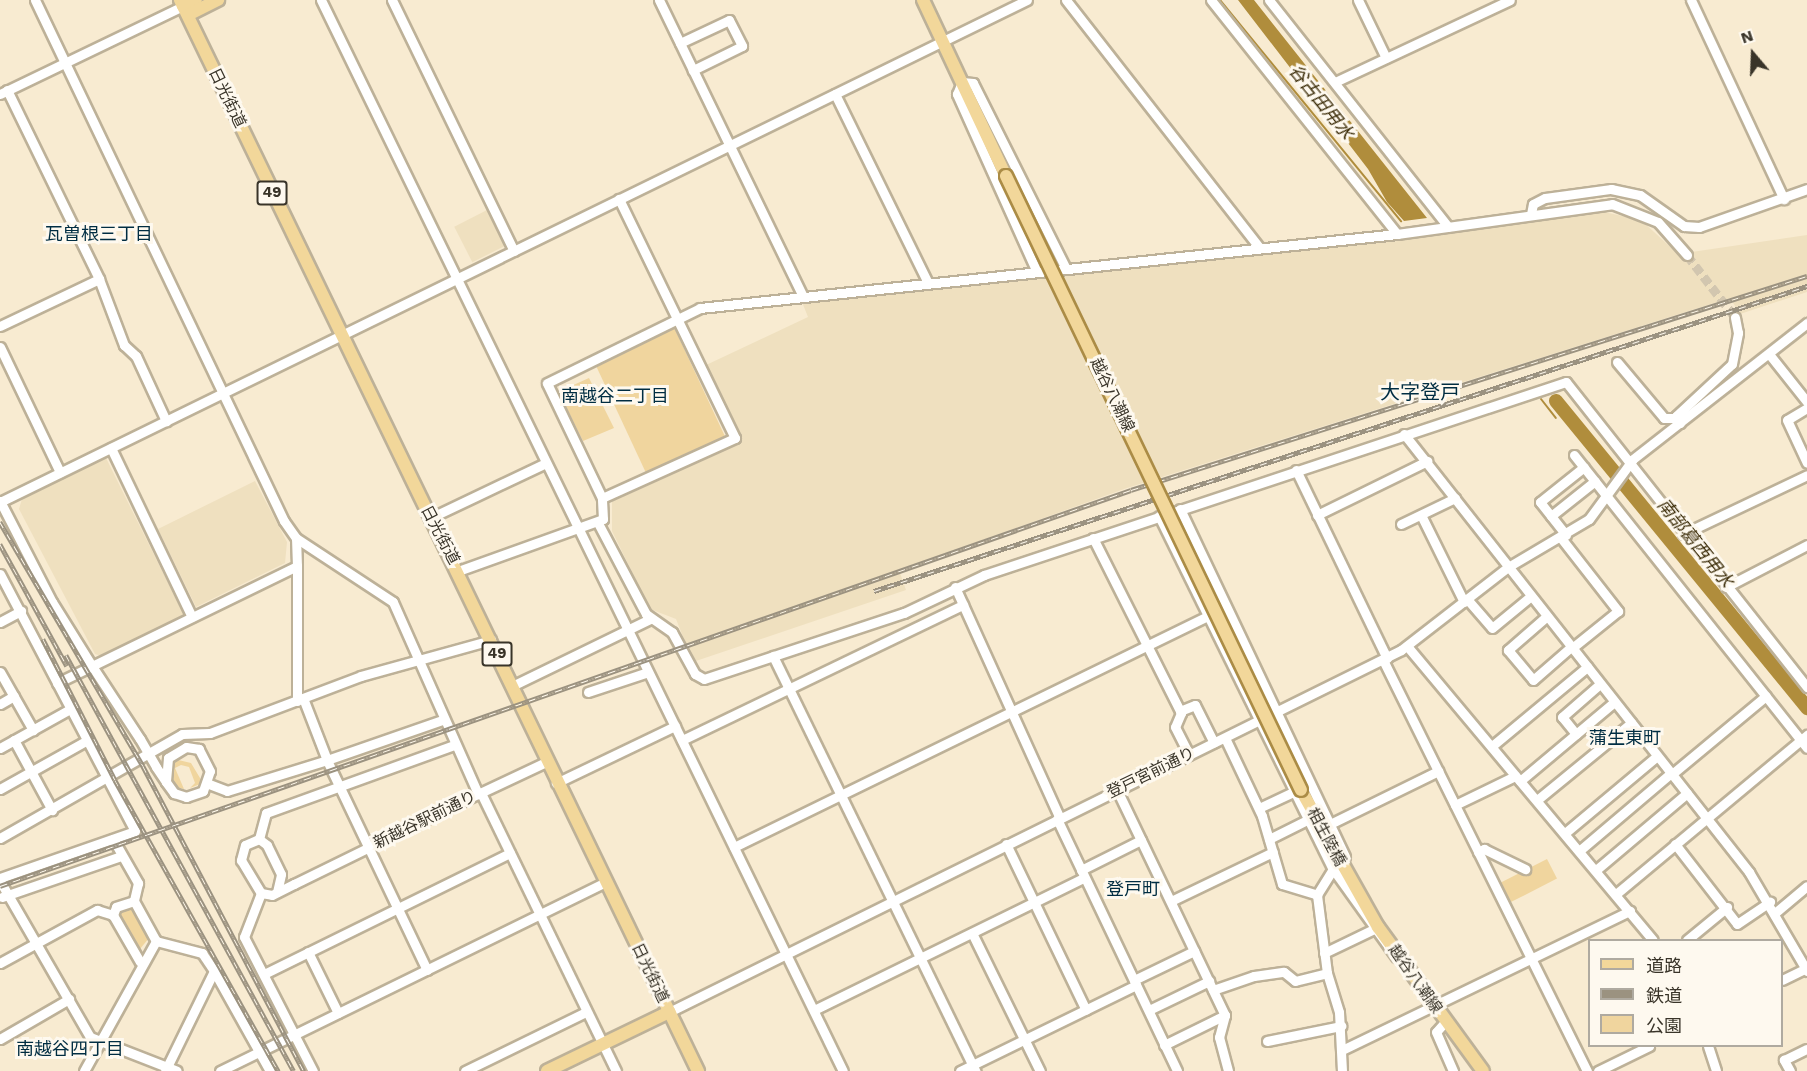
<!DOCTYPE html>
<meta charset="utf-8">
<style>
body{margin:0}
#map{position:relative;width:1807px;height:1071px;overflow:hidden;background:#f8ebd1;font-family:"Work Sans","Noto Sans JP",sans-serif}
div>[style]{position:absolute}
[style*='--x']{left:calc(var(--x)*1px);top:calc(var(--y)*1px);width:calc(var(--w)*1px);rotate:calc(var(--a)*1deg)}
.built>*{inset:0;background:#efe0bf;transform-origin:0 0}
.green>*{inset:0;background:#f0d59e;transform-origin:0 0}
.water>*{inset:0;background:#b08d3c}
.stream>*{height:2px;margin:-1px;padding:0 1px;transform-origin:1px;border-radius:1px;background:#b08d3c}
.river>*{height:14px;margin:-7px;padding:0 7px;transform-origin:7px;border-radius:7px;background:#b08d3c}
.minor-tunnel>*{height:9px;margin-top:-4.5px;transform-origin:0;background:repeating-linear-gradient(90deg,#d2c6af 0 9px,transparent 0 13.5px)}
.roads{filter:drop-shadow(2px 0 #bdb198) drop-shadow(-2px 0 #bdb198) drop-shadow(0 2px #bdb198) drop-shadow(0 -2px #bdb198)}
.minor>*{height:9px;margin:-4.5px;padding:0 4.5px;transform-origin:4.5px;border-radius:4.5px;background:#fff}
.major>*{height:12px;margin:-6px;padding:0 6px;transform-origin:6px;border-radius:6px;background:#f2d79a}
.rail>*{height:4.5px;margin-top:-2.25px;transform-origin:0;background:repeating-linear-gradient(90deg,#fef9ef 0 7px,#9b9280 0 14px);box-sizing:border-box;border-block:2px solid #9b9280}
.bridges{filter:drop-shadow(2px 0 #ab8c46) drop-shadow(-2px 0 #ab8c46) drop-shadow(0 2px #ab8c46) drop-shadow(0 -2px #ab8c46)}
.major-bridge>*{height:12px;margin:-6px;padding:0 6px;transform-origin:6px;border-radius:6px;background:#f2d79a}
span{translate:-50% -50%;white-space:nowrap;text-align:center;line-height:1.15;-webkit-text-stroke:6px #fef9ef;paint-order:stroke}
.shield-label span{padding:2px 4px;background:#fef9ef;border:2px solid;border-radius:4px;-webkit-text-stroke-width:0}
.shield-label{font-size:15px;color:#393429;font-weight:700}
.street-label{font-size:16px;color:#393429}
.water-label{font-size:18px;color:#3c2d09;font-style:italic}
.neighbourhood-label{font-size:18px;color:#002d42}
.quarter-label{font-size:20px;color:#002d42}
.legend{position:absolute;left:1588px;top:939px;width:195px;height:108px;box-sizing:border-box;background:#fef9ef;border:2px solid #afaaa0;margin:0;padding:8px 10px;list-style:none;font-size:18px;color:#393429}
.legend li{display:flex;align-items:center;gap:12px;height:30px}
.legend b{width:30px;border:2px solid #afaaa0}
.north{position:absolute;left:1723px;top:24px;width:60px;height:60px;-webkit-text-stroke:4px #fef9ef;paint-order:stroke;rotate:341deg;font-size:16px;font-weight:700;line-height:24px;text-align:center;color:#393429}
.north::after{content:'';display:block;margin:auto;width:21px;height:27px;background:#393429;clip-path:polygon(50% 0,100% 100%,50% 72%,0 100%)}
</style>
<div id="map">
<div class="built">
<div style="left:489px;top:209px;width:40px;height:39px;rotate:63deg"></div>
<div style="clip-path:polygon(1604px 212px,1641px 220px,1678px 254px,1807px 235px,1807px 292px,1740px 314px,1730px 298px,1127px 488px,899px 570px,906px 590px,693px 662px,676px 619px,650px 609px,612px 531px,612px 499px,739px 439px,704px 366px,808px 317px,802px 302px,1407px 240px)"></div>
<div style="clip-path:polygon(106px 458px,184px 615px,101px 656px,95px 654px,19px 509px,22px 499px)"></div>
<div style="clip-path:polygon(255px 481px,287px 542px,285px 563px,196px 607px,158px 529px)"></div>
</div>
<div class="green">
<div style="left:673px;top:325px;width:125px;height:87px;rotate:65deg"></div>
<div style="clip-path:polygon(589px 378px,614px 428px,583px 441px,563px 401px,573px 397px,569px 387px)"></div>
<div style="clip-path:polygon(174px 759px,191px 763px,203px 783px,190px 788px,195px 783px,189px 767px,181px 765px,175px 768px,184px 789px,175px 787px,170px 781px)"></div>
<div style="left:1547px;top:859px;width:22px;height:54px;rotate:63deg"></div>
<div style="clip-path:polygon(131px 907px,149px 938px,140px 949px,119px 912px)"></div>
</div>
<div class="water">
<div style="clip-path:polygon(1238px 0,1254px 0,1427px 218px,1404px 221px,1387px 202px,1368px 169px)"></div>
</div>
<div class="stream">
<div style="--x:1220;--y:0;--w:286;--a:50.7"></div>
<div style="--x:1541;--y:399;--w:24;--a:52"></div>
</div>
<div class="river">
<div style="--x:1556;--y:401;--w:397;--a:50.7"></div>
</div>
<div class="minor-tunnel">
<div style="--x:1687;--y:255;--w:78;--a:52.3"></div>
</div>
<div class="roads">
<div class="minor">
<div style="--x:35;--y:0;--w:577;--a:64.46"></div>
<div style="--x:284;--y:521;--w:21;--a:55"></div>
<div style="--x:296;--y:538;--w:116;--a:33.4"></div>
<div style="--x:393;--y:602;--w:210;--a:66.1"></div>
<div style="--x:321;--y:0;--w:1191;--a:64.02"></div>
<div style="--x:392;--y:0;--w:279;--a:64.1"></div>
<div style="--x:659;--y:0;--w:327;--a:64.1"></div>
<div style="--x:1066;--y:0;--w:315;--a:52"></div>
<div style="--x:1211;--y:0;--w:299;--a:51.5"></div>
<div style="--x:1269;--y:0;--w:289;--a:51.7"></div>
<div style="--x:1358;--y:0;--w:64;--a:64.2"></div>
<div style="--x:1691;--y:0;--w:220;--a:65"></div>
<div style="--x:680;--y:43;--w:54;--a:-25.1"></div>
<div style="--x:729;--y:20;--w:29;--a:63"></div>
<div style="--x:742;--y:46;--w:55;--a:153.9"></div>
<div style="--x:1335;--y:82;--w:193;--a:-25.1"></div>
<div style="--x:7;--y:90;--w:210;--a:64"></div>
<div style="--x:99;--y:279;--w:71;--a:69.3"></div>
<div style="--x:124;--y:345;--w:16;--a:43"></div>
<div style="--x:136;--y:356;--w:72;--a:65.2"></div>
<div style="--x:0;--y:94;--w:203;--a:-25.7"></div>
<div style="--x:835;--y:94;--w:208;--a:63.8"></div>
<div style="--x:1531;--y:214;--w:10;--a:-79"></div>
<div style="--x:1533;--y:204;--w:13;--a:-27"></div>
<div style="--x:1545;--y:198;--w:67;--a:-7.8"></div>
<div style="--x:1611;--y:189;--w:30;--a:12"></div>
<div style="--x:1640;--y:195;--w:54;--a:35.2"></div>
<div style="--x:1684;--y:226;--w:15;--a:4"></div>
<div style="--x:1699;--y:227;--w:114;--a:-19.4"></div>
<div style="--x:1036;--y:270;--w:193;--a:-114.2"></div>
<div style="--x:957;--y:94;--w:13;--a:-67"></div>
<div style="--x:962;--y:82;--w:11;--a:5"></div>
<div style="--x:973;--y:83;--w:206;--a:63.4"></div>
<div style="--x:0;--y:326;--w:110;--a:-25.4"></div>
<div style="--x:0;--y:347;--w:139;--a:64.4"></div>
<div style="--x:1769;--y:354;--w:61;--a:51.6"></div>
<div style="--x:1617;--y:362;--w:73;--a:50"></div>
<div style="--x:1664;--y:418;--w:12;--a:0"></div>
<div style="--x:1807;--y:408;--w:23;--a:149"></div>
<div style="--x:1787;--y:420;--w:47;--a:65.1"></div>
<div style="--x:1680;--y:423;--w:8;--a:-120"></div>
<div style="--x:1676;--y:416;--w:76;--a:-42.9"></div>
<div style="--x:1732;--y:364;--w:32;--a:-79"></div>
<div style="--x:1738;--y:333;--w:16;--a:-101"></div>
<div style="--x:1404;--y:434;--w:558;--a:51.77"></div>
<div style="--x:1749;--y:872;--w:115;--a:59.6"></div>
<div style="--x:111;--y:448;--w:187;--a:64.4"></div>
<div style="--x:1574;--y:455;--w:374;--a:51.5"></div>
<div style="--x:1296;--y:470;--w:209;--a:64.2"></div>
<div style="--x:602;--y:498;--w:146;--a:-24.3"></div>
<div style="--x:735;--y:438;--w:266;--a:-115.9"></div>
<div style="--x:0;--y:501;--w:114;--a:62.8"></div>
<div style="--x:52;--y:602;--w:75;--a:58"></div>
<div style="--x:92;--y:666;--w:87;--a:56.7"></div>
<div style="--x:140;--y:739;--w:32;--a:60"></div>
<div style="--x:156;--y:767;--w:18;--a:56"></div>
<div style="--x:166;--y:782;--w:14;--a:54"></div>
<div style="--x:174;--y:793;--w:13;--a:18"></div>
<div style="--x:186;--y:797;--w:18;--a:-19"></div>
<div style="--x:203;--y:791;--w:21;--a:-71"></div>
<div style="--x:210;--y:771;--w:25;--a:-117"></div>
<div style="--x:199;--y:749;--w:13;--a:-171"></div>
<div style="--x:186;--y:747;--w:21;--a:149"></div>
<div style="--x:168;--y:758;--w:24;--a:95"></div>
<div style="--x:0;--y:502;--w:1143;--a:-26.05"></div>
<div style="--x:1180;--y:509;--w:385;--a:64.6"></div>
<div style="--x:1317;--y:515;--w:123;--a:-26.1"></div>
<div style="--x:1421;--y:515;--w:97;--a:63.7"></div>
<div style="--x:1159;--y:516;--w:394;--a:63.8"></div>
<div style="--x:1333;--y:869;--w:108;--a:54.4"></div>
<div style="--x:1551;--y:516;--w:56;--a:-38.5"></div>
<div style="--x:430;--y:518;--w:128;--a:-25.4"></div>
<div style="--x:598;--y:523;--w:103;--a:62.2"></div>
<div style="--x:646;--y:614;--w:32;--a:35"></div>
<div style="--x:672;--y:632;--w:48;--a:61.3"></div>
<div style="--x:695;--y:674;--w:10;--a:29"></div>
<div style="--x:704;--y:679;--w:211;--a:-18.3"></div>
<div style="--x:904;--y:613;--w:89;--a:-25.4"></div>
<div style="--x:984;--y:575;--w:613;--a:-18.35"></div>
<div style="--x:1566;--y:382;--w:389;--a:51.7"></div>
<div style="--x:1401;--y:524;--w:60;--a:-25.7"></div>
<div style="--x:1683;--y:534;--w:137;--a:-25.4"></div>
<div style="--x:1566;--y:535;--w:42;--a:-128.2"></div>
<div style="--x:1540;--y:502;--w:56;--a:-38.5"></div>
<div style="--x:1093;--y:538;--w:196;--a:63.3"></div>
<div style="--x:1181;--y:713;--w:15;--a:113"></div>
<div style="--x:1175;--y:727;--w:31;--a:63"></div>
<div style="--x:1561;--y:538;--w:93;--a:52"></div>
<div style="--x:1618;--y:611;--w:59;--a:141.2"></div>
<div style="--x:297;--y:566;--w:135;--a:90"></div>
<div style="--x:458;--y:571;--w:154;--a:-19.7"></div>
<div style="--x:603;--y:519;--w:21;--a:-93"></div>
<div style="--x:602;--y:498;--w:127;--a:-115.6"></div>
<div style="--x:547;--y:383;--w:170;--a:-26.1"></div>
<div style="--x:700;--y:308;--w:701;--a:-6.06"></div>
<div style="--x:1397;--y:234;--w:217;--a:-7.9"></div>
<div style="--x:1612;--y:204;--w:49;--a:21.4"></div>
<div style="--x:1658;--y:222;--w:44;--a:48.7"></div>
<div style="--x:0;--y:574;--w:290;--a:62.3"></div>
<div style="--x:135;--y:831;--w:143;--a:160.8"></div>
<div style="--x:955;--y:587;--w:254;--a:65.6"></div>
<div style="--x:1726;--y:587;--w:91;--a:-27.4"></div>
<div style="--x:1467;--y:599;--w:38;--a:49"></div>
<div style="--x:1492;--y:628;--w:50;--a:-39.4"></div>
<div style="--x:1547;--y:616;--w:52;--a:138.9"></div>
<div style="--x:1508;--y:650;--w:39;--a:50"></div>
<div style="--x:1533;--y:680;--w:50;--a:-41"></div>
<div style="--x:0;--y:622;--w:24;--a:-28"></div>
<div style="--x:1407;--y:646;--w:383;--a:50.1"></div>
<div style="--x:773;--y:656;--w:462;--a:64"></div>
<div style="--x:1383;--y:660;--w:459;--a:63.6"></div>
<div style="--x:0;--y:672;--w:67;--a:60.4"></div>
<div style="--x:57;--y:683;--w:267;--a:-26"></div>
<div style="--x:297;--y:566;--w:28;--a:-92"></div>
<div style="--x:512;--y:686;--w:153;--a:-25.9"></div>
<div style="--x:588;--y:692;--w:63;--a:-18.4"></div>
<div style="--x:0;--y:704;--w:16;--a:-30"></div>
<div style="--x:1180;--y:711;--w:16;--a:-22"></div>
<div style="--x:1195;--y:705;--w:42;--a:63.4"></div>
<div style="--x:1576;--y:734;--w:22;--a:-129"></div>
<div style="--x:1562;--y:717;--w:50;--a:-41"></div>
<div style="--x:1225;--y:738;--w:86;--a:64.6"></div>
<div style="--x:1262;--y:816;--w:71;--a:73.6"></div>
<div style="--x:1282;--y:884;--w:37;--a:17"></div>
<div style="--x:14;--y:740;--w:80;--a:61.5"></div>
<div style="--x:682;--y:740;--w:312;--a:-25.7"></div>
<div style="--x:1492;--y:746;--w:124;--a:-39.7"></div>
<div style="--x:0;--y:748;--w:80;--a:-29.1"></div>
<div style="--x:1672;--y:774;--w:122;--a:-39.7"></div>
<div style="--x:1520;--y:781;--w:123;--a:-40"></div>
<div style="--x:556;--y:783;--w:132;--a:-25.6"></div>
<div style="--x:209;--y:784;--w:19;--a:21"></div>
<div style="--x:227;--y:791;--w:105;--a:-17.2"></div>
<div style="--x:327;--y:760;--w:66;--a:-111.2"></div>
<div style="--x:0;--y:789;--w:98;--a:-29.2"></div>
<div style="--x:1117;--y:790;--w:250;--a:64.4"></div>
<div style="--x:1225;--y:1015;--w:23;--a:105"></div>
<div style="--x:1219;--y:1037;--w:35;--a:75"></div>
<div style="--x:481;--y:793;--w:309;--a:64.1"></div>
<div style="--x:1537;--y:800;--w:122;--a:-39.3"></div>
<div style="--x:1455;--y:805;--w:67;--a:-25.8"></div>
<div style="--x:1259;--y:808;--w:38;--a:-25"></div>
<div style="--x:1057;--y:819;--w:279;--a:64.5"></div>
<div style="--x:1328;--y:825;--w:123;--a:-26.1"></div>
<div style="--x:1565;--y:833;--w:120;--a:-39.9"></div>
<div style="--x:0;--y:838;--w:210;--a:-29.7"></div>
<div style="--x:182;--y:734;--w:28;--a:-2"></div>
<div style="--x:210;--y:733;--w:161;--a:-20.7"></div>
<div style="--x:361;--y:676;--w:135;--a:-15.5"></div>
<div style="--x:113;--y:839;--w:51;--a:60.4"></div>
<div style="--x:138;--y:883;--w:18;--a:103"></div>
<div style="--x:259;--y:839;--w:27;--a:-75"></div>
<div style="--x:266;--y:813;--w:200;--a:-19.9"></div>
<div style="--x:1269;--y:839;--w:42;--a:-26.6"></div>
<div style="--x:1006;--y:844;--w:184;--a:64.3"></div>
<div style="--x:1675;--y:844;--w:101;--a:52.2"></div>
<div style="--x:1737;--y:924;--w:40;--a:-34"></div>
<div style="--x:734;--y:847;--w:547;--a:-26"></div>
<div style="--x:1579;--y:851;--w:121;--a:-40.3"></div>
<div style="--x:1478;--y:852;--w:7;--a:-27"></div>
<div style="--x:1484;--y:849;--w:46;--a:26"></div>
<div style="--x:1333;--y:869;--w:31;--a:122"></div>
<div style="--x:1317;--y:895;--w:79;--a:82.7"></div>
<div style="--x:1327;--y:973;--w:41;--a:72.9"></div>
<div style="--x:1339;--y:1012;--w:59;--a:87.1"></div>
<div style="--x:1081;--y:870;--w:67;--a:-26.6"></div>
<div style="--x:1596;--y:870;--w:119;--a:-40.2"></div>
<div style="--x:0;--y:881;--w:180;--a:60"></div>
<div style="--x:90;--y:1037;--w:93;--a:21.3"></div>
<div style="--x:277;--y:892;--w:18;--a:-77"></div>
<div style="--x:281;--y:874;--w:32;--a:-116"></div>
<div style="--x:267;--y:845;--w:10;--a:-143"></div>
<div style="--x:259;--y:839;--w:15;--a:157"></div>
<div style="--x:245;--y:845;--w:16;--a:105"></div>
<div style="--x:241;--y:860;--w:39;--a:59"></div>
<div style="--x:261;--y:893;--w:11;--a:10"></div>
<div style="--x:272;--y:895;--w:25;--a:-27"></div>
<div style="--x:294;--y:884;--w:205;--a:-26.1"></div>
<div style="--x:478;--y:794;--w:75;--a:-25.2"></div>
<div style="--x:261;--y:893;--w:47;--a:111.1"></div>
<div style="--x:244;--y:937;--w:151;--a:62.8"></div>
<div style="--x:1616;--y:894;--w:249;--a:-39.8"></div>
<div style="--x:2;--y:897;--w:126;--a:-19"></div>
<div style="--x:1171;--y:901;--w:113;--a:-25.7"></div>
<div style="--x:1776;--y:912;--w:40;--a:-40"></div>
<div style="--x:972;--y:933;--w:154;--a:63.8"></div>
<div style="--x:1687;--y:940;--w:52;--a:-39.5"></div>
<div style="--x:156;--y:941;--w:48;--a:14.6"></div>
<div style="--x:202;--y:953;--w:22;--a:56"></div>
<div style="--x:214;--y:971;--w:111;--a:116.1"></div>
<div style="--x:308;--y:952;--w:68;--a:63.8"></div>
<div style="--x:1324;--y:953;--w:58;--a:-25.7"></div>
<div style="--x:0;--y:963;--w:111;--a:-28.7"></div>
<div style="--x:97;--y:910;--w:17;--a:17"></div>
<div style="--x:113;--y:915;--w:54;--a:60.1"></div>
<div style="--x:427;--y:970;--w:233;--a:-115.5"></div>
<div style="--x:327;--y:760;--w:122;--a:-19.2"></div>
<div style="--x:214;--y:971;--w:115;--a:60.8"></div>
<div style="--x:264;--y:974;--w:274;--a:-26.2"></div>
<div style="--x:1134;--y:980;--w:67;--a:-25.8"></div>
<div style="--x:1782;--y:980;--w:28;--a:-26"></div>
<div style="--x:1213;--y:990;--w:43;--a:-18.9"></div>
<div style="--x:1254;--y:976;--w:30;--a:-8"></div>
<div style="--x:1284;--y:972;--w:14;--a:39"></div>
<div style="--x:1295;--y:981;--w:33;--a:-14"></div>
<div style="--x:814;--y:1010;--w:301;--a:-26.1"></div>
<div style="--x:1149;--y:1010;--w:67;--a:-25.8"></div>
<div style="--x:669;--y:1012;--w:817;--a:-26.31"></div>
<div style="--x:1401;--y:650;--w:135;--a:-37.8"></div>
<div style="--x:1508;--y:567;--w:94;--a:-30.7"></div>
<div style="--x:1589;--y:519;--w:74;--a:-53.7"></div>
<div style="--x:1633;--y:459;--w:221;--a:-38"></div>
<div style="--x:1445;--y:1022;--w:13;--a:132"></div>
<div style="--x:1436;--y:1032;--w:43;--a:66.4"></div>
<div style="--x:0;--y:1039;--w:80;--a:-30.1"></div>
<div style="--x:1267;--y:1041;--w:76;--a:-11.5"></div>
<div style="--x:1164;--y:1045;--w:68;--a:-26.2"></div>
<div style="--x:1708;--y:1046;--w:26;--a:72"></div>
<div style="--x:1342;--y:1050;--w:320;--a:-25.8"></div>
<div style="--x:84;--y:1071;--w:149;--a:-61"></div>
<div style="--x:156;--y:941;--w:46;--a:-118.8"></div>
<div style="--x:134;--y:901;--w:19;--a:162"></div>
<div style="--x:116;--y:907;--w:9;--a:111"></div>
<div style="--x:220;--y:1071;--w:430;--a:-26.1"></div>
<div style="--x:465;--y:1071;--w:135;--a:-26"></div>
<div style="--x:960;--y:1071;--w:196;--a:-26"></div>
<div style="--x:1598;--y:1071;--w:57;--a:-26.1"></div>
<div style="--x:1790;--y:1071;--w:13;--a:-119"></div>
<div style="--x:1784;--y:1060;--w:25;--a:-26"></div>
</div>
<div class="major">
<div style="--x:180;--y:0;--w:1190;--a:64.19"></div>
<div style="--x:923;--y:0;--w:195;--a:64.8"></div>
<div style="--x:183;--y:6;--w:14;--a:-25"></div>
<div style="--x:188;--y:15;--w:34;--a:-27"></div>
<div style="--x:1301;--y:790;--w:157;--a:60.7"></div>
<div style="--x:1378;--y:927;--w:178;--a:53.9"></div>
<div style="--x:547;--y:1071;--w:136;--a:-25.8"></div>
</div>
</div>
<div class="rail">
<div style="--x:0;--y:522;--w:283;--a:59.6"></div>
<div style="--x:143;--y:766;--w:345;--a:62.2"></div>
<div style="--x:0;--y:544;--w:139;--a:61.2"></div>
<div style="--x:874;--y:591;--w:982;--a:-18.1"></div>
<div style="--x:43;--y:639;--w:158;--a:62.9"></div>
<div style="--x:115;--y:780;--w:334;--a:60.7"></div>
<div style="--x:66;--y:655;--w:474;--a:61.3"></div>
<div style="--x:0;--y:886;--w:1198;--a:-19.3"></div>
<div style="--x:1131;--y:490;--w:709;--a:-17.57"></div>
</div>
<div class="bridges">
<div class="major-bridge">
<div style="--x:1006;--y:176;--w:681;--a:64.34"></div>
</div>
</div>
<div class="shield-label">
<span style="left:272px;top:193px">49</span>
<span style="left:497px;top:654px">49</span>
</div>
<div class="street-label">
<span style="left:227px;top:98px;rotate:64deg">日光街道</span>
<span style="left:1112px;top:395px;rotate:64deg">越谷八潮線</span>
<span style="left:440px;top:535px;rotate:62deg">日光街道</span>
<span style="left:1151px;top:773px;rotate:-26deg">登戸宮前通り</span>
<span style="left:425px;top:820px;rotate:-26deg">新越谷駅前通り</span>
<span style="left:1326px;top:837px;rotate:62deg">相生陸橋</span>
<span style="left:650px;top:973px;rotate:64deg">日光街道</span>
<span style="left:1415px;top:979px;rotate:55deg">越谷八潮線</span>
</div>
<div class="water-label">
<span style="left:1321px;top:102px;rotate:51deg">谷古田用水</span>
<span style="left:1695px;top:543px;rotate:51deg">南部葛西用水</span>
</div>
<div class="neighbourhood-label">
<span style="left:99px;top:234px">瓦曽根三丁目</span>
<span style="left:615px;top:396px">南越谷二丁目</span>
<span style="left:1625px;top:738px">蒲生東町</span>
<span style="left:1133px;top:889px">登戸町</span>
<span style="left:70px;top:1049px">南越谷四丁目</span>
</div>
<div class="quarter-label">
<span style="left:1420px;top:392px">大字登戸</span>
</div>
<ul class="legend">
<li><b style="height:8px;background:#f2d79a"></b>道路</li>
<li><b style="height:8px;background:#9b9280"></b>鉄道</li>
<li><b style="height:16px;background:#f0d59e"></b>公園</li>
</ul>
<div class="north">N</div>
</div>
